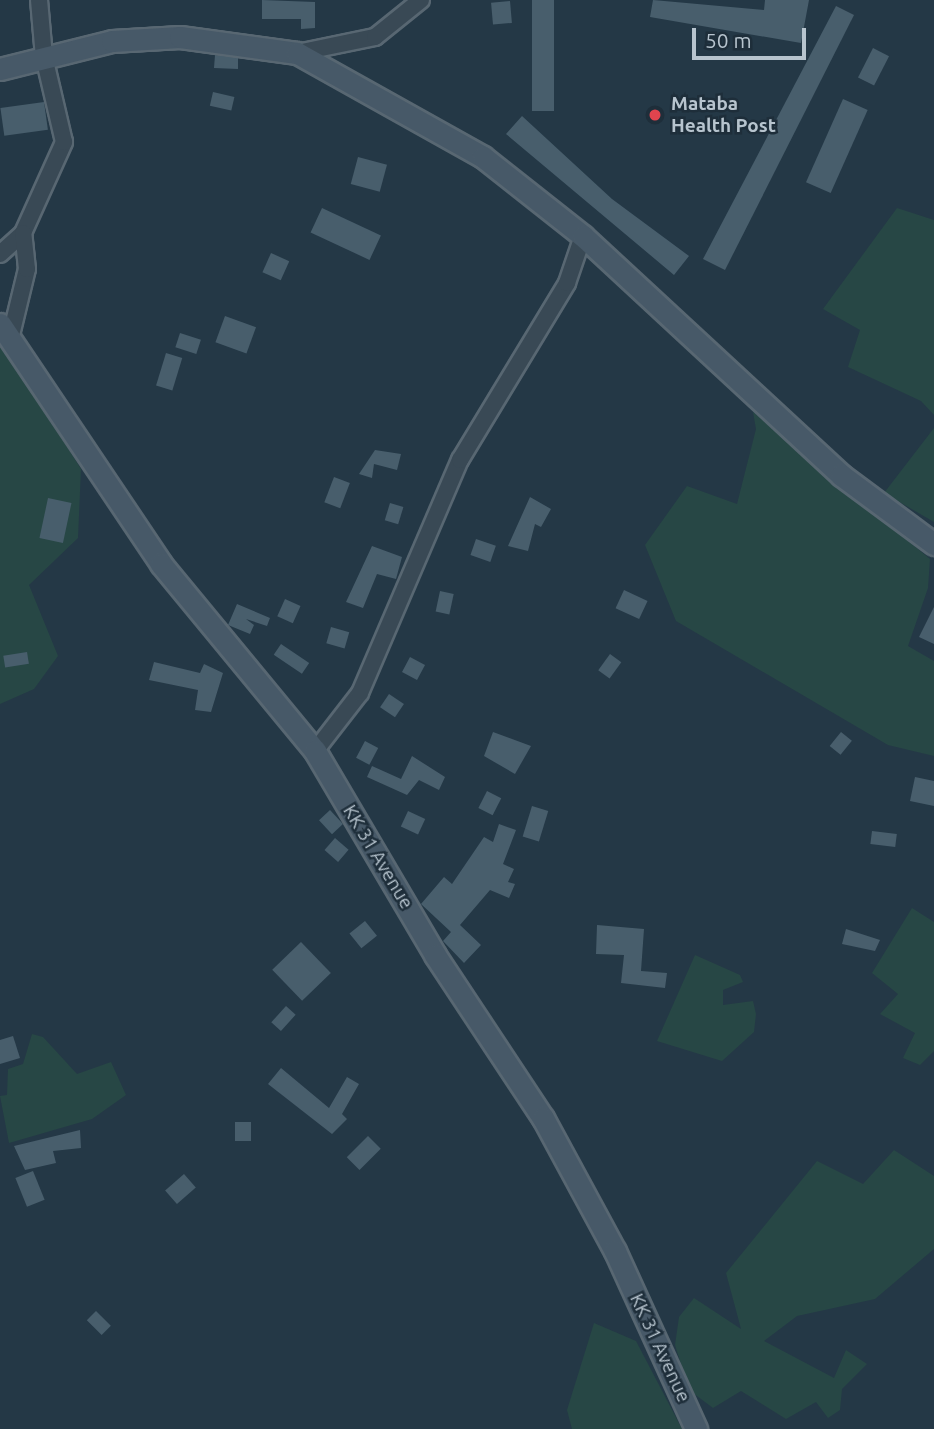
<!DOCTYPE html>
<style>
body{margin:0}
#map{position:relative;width:934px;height:1429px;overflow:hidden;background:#243846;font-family:Ubuntu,sans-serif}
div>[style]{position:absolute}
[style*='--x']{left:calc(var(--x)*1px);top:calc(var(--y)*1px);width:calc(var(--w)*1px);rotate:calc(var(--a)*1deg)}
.green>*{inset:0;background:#274745}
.building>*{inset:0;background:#485e6c;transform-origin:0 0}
.roads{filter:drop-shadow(2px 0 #586772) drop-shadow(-2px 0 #586772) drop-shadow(0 2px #586772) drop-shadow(0 -2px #586772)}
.street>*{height:16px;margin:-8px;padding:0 8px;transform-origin:8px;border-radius:8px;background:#394955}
.secondary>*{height:21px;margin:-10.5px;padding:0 10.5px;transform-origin:10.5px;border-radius:10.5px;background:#475968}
.dots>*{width:19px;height:19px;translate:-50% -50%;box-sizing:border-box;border:4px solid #1e2e3a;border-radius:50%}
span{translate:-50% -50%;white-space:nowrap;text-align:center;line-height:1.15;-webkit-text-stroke:5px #1e2e3a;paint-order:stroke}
.poi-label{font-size:19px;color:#b7c4ce;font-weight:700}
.left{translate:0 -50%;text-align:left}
.street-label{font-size:19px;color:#b7c4ce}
.scale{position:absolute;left:692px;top:28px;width:114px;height:32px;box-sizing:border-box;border:4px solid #b7c4ce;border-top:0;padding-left:9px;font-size:21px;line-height:24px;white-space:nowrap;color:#b7c4ce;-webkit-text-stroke:5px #1e2e3a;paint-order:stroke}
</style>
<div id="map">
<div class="green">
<div style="clip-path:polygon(897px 208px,934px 220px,934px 415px,921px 401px,848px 367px,860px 330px,823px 309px)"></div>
<div style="clip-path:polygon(0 339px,81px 469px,78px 538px,29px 585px,58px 656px,34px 689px,0 704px)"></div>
<div style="clip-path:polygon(753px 412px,930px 559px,928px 588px,908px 646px,934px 661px,934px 756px,888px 745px,676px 621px,645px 545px,687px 486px,737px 504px,756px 429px)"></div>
<div style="clip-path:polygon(934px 428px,934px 522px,884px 493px)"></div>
<div style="clip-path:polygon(912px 908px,934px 922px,934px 1051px,920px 1065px,903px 1058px,915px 1033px,880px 1014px,898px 994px,872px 973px)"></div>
<div style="clip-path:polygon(695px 955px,740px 975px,743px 982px,723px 990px,723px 1005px,753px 1001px,756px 1014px,754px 1032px,722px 1061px,657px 1041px)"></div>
<div style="clip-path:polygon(32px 1034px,43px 1037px,77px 1074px,111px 1062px,126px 1095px,92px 1119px,9px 1143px,0 1096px,7px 1095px,8px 1069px,23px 1064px)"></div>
<div style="clip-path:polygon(894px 1150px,934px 1176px,934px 1249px,875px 1299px,797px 1316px,764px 1341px,834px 1378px,846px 1350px,867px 1364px,842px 1389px,840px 1410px,828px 1418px,816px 1402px,786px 1419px,741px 1391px,713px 1408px,689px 1390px,675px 1345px,679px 1317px,694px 1298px,741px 1329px,726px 1273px,817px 1161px,863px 1184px)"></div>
<div style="clip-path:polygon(594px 1323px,636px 1341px,682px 1429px,572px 1429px,567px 1410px)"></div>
</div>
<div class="building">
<div style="clip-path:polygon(262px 0,315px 2px,315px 28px,301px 29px,301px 19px,262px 19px)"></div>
<div style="left:532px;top:0;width:22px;height:111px"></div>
<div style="clip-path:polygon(653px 0,764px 10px,765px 0,809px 0,801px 43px,650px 17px)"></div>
<div style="left:510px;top:1px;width:22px;height:19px;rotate:85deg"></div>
<div style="clip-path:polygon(836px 6px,854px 15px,725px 270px,703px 259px)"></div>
<div style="left:873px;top:48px;width:18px;height:33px;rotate:27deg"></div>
<div style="clip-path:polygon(215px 55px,238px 58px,238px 69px,214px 68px)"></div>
<div style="left:213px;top:92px;width:22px;height:14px;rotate:13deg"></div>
<div style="left:843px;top:99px;width:27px;height:91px;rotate:24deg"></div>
<div style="left:44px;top:102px;width:28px;height:44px;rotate:82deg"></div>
<div style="clip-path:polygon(522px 116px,612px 199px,689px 256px,674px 275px,506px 134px)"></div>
<div style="left:358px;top:157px;width:30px;height:28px;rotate:15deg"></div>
<div style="left:322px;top:208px;width:65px;height:27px;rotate:25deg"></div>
<div style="left:271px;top:253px;width:20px;height:21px;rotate:24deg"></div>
<div style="left:225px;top:316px;width:33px;height:28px;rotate:20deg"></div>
<div style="left:180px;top:333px;width:22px;height:15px;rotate:18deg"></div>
<div style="left:166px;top:353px;width:17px;height:34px;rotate:17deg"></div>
<div style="clip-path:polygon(375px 450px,401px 454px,397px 470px,374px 464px,372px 478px,359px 474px)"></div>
<div style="left:334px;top:477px;width:17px;height:27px;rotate:21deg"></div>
<div style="clip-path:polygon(530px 497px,551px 509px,541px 527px,535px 524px,528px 551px,508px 546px)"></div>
<div style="left:48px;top:498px;width:24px;height:41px;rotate:12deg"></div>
<div style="left:390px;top:503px;width:14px;height:18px;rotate:17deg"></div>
<div style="left:476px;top:539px;width:21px;height:17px;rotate:19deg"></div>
<div style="clip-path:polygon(372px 546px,402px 557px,396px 579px,377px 574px,363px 608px,346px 602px)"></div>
<div style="left:624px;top:590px;width:26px;height:20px;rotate:25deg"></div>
<div style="left:440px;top:591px;width:14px;height:21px;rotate:12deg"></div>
<div style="left:285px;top:599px;width:17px;height:19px;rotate:24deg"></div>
<div style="clip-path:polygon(237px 604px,270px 618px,267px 626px,246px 619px,254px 625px,250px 634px,228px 625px)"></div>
<div style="clip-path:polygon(934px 607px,934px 644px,919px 637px)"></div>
<div style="left:331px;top:627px;width:19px;height:17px;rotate:16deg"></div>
<div style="left:281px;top:644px;width:34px;height:13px;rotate:34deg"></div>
<div style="left:27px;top:652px;width:12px;height:24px;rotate:81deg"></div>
<div style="left:610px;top:654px;width:14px;height:20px;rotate:36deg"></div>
<div style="left:410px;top:657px;width:17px;height:17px;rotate:28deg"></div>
<div style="clip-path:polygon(154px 662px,200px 673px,204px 664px,223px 673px,211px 712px,195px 710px,198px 690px,149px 680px)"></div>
<div style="left:389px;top:694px;width:18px;height:16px;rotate:34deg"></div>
<div style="clip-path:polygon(493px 732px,531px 746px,515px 774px,484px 756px)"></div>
<div style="left:841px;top:732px;width:14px;height:18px;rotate:39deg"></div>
<div style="left:365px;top:741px;width:15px;height:19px;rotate:28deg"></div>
<div style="clip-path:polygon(412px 756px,445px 777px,439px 790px,419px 780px,407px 795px,367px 777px,372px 766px,401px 779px)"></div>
<div style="clip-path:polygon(915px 777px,934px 781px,934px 806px,910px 801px)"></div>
<div style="left:487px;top:791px;width:16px;height:19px;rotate:27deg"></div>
<div style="left:532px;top:806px;width:17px;height:32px;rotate:17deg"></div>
<div style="left:330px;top:810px;width:19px;height:15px;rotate:47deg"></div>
<div style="left:408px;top:811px;width:19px;height:17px;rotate:25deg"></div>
<div style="clip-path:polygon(499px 824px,516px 830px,503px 864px,514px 869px,508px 882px,515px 884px,509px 898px,490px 890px,460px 925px,481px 945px,464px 963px,443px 941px,451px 932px,421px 904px,444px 877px,452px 884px,484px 837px,493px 842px)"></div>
<div style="left:872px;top:831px;width:25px;height:13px;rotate:7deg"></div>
<div style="left:335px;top:838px;width:18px;height:16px;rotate:41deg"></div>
<div style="left:365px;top:921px;width:19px;height:20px;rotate:51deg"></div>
<div style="clip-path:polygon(597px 925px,644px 929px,641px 971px,667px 973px,665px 988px,621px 983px,624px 955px,596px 954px)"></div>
<div style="clip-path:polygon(846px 929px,880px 940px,875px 951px,842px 944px)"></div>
<div style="left:301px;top:942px;width:43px;height:40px;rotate:46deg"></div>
<div style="left:286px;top:1006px;width:13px;height:22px;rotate:42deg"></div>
<div style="clip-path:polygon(13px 1036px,20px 1058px,0 1064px,0 1040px)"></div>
<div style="clip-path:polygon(281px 1068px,329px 1108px,347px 1077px,359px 1084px,342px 1114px,347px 1119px,332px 1134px,268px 1084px)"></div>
<div style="left:235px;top:1122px;width:16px;height:19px"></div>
<div style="clip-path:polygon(80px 1130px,81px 1148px,53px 1151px,56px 1163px,25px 1170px,14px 1146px)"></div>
<div style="left:368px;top:1136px;width:18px;height:30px;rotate:45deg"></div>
<div style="left:33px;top:1171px;width:31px;height:19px;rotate:68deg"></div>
<div style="left:184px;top:1174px;width:18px;height:25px;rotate:49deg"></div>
<div style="left:96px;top:1311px;width:21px;height:13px;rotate:45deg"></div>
</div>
<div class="roads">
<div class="street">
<div style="--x:297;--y:53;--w:80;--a:-11.6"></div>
<div style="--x:375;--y:37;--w:59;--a:-38.8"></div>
<div style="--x:0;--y:254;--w:31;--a:-42"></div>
<div style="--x:23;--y:233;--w:100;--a:-65.7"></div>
<div style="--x:64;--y:142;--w:87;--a:-103.2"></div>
<div style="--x:44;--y:57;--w:57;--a:-95"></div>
<div style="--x:11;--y:335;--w:68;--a:-76.4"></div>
<div style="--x:27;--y:269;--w:36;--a:-96"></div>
<div style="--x:315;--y:751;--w:73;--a:-52.2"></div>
<div style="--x:360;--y:693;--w:254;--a:-66.8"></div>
<div style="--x:460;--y:460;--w:207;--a:-58.8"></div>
<div style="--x:567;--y:283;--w:50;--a:-71.2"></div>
</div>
<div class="secondary">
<div style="--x:0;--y:69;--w:115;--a:-14"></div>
<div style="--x:112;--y:41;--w:68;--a:-3.4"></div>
<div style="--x:180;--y:37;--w:118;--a:7.8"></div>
<div style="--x:297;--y:53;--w:213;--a:29.2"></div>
<div style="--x:483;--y:157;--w:127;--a:38.3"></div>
<div style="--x:583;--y:236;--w:352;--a:42.8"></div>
<div style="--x:841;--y:475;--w:116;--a:36.6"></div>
<div style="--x:0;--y:324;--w:289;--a:56.1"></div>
<div style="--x:161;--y:564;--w:242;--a:50.5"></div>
<div style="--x:315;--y:751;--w:237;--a:59.5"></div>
<div style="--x:435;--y:955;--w:196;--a:56.5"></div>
<div style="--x:543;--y:1118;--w:151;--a:61.6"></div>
<div style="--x:615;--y:1251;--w:196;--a:65.5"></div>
</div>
</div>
<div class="dots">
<div style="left:655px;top:115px;background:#e0444e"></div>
</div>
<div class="poi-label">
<span class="left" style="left:671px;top:115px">Mataba<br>Health Post</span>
</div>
<div class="street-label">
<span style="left:378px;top:857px;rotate:59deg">KK 31 Avenue</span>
<span style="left:660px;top:1348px;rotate:65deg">KK 31 Avenue</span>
</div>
<div class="scale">50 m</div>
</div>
